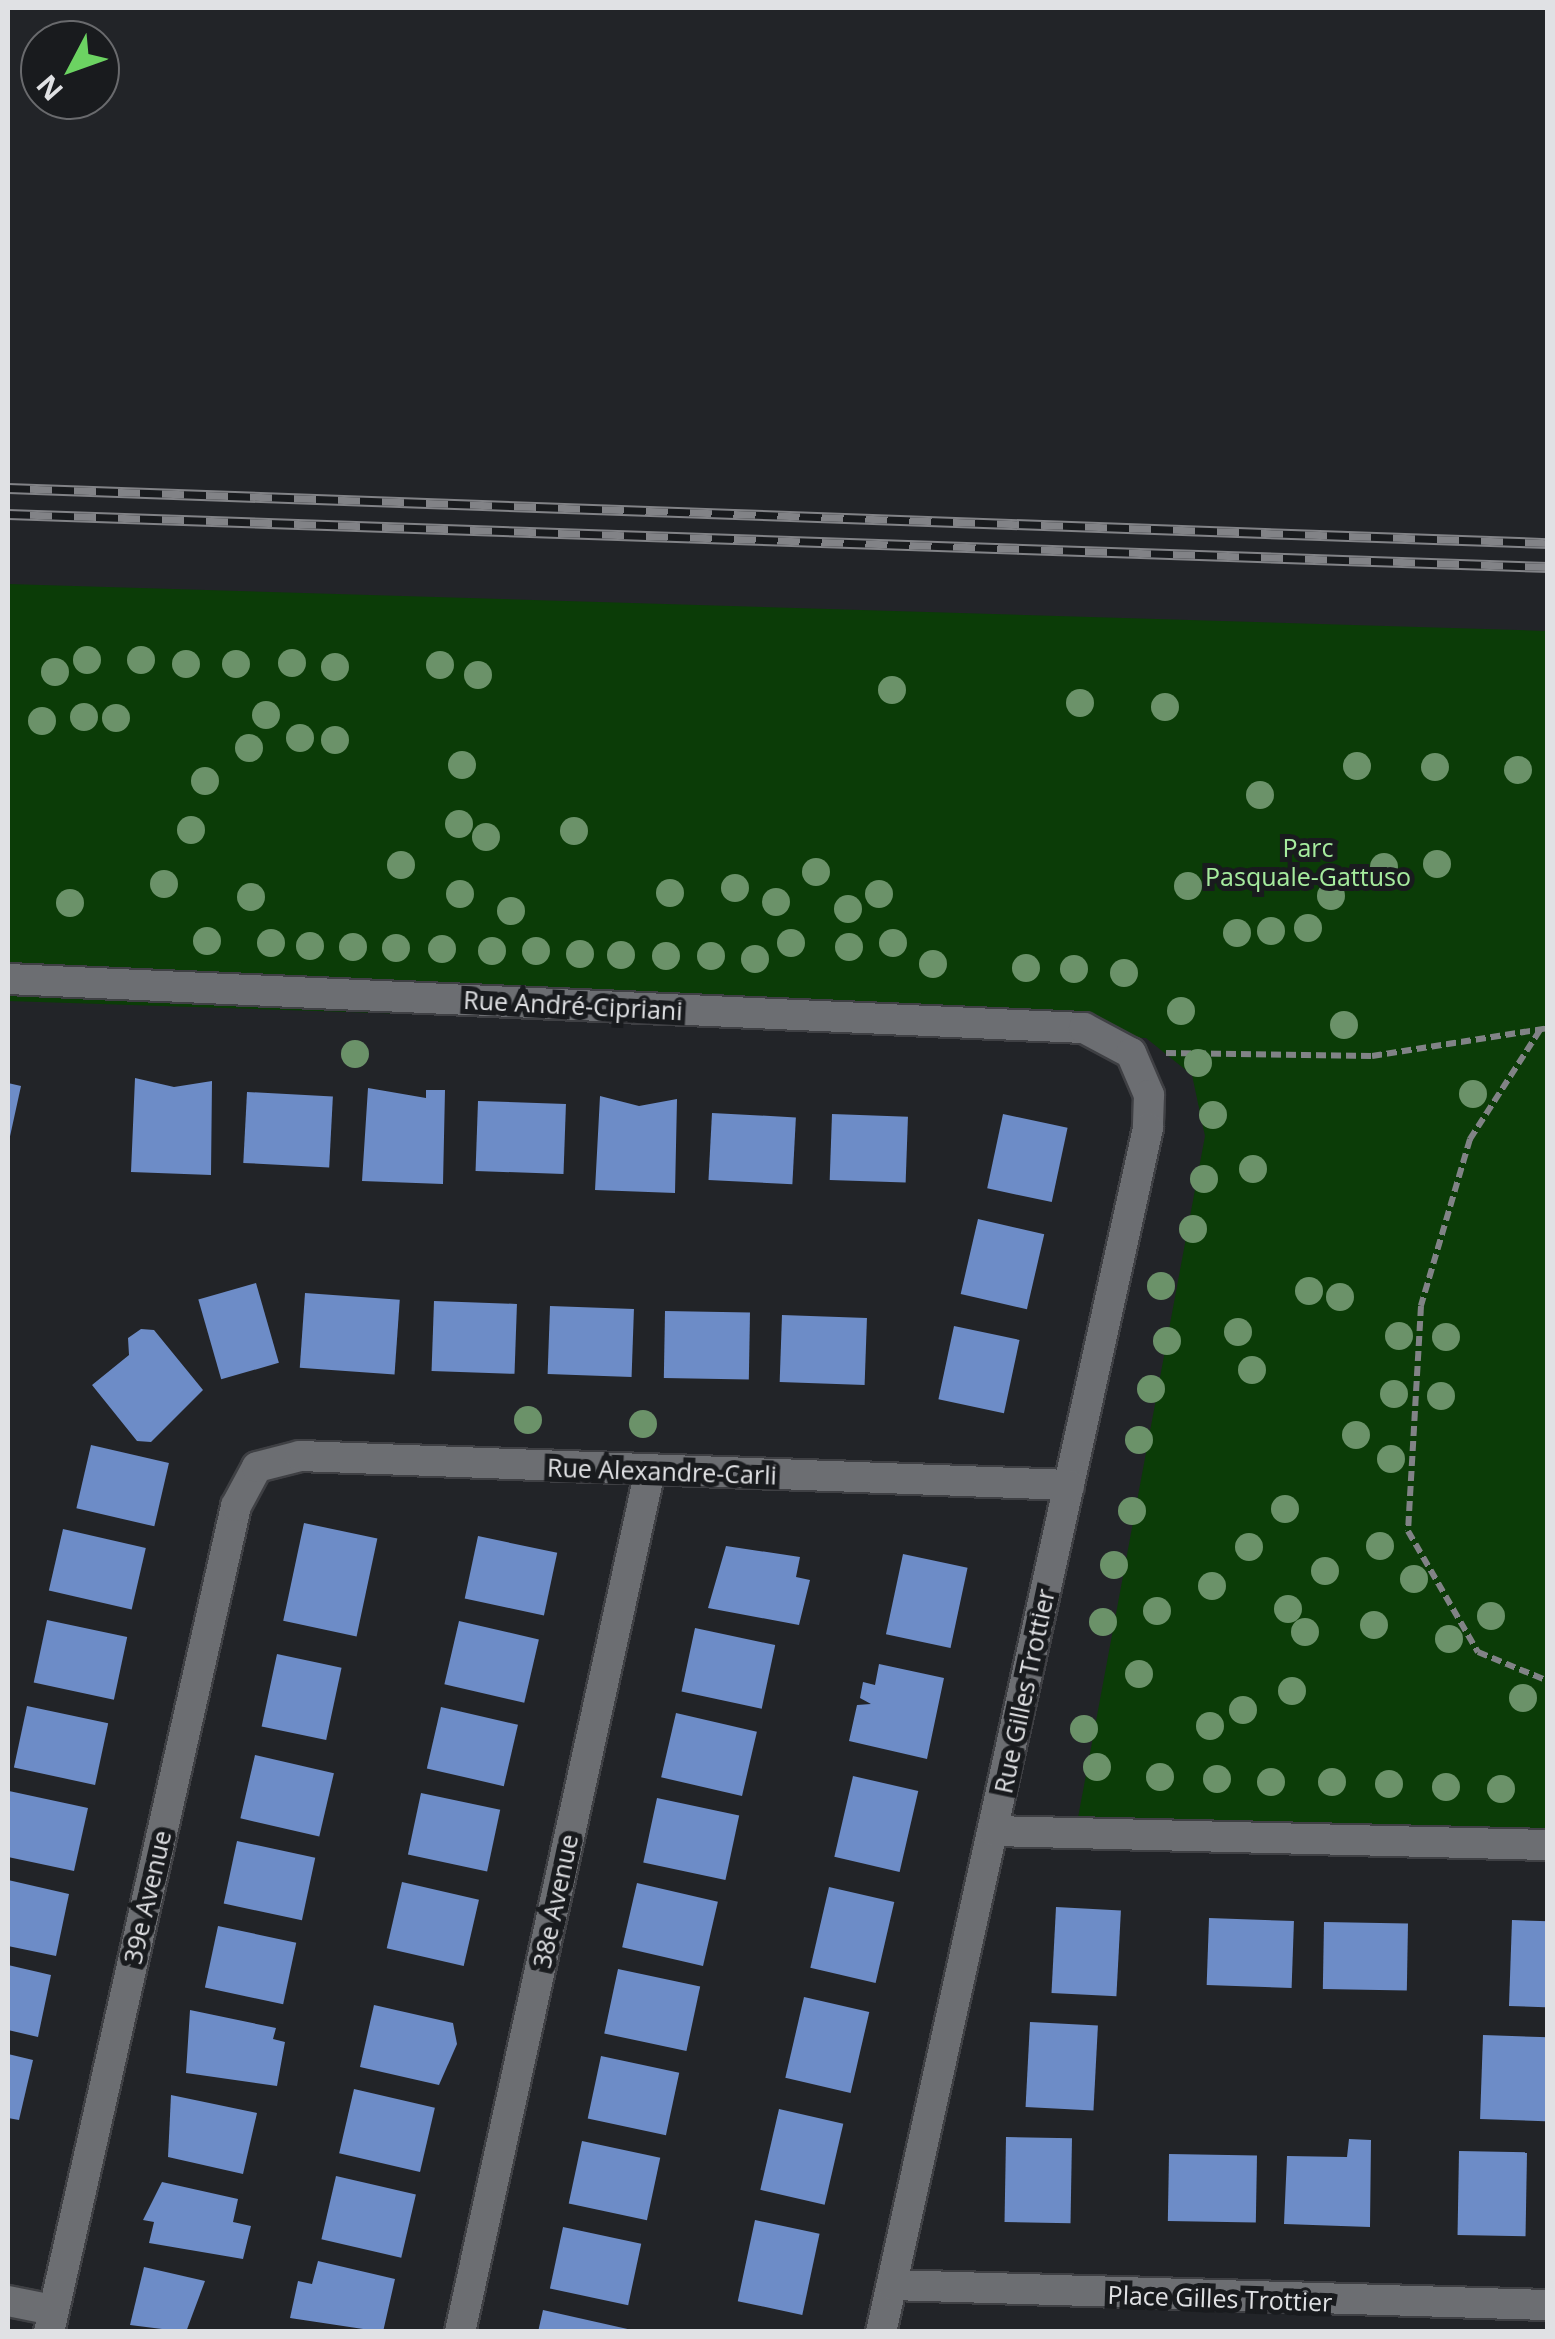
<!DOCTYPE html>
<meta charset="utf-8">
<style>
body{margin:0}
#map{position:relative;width:1555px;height:2339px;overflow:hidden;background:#222428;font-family:"Open Sans",sans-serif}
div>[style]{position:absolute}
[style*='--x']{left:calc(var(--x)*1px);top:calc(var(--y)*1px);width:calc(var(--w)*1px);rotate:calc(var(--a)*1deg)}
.green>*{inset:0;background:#0b3c07}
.building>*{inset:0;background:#6d8cc7;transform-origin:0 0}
.path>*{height:6px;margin-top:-3px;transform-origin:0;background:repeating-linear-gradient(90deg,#818386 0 10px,transparent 0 15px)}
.roads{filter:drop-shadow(2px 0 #3f4044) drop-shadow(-2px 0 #3f4044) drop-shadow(0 2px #3f4044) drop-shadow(0 -2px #3f4044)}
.street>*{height:30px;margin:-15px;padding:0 15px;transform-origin:15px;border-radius:15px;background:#6c6e72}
.rail>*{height:11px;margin-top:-5.5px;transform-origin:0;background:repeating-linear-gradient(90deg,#191b1e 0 22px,#828387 0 44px);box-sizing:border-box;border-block:2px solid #828387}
.trees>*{width:28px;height:28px;margin:-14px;border-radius:50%;background:#6b9269}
span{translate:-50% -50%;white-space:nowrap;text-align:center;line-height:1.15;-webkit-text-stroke:10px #191b1e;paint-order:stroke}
.park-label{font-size:25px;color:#a6ec9e}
.street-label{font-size:25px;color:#e0e1e4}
.frame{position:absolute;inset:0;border:10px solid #e0e1e4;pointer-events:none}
.north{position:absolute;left:20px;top:20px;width:100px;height:100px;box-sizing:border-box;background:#191b1e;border:2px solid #696a6d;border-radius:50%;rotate:229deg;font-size:28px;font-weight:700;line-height:40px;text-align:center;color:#e0e1e4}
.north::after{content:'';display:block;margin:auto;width:35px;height:45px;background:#6cd362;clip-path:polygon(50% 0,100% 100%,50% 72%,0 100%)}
</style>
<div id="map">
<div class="green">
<div style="clip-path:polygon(8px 584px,1547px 631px,1547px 1836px,1077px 1823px,1205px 1136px,1192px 1075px,1146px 1038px,8px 1001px)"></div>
</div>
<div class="building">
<div style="clip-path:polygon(135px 1078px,174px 1087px,212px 1081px,211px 1175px,131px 1172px)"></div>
<div style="clip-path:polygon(8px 1083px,21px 1086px,9px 1141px,8px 1141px)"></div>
<div style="clip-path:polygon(368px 1088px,426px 1098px,426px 1090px,445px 1090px,443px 1184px,362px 1181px)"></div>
<div style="left:247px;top:1092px;width:86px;height:71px;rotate:3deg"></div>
<div style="clip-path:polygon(600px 1096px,639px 1106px,677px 1099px,675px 1193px,595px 1190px)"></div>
<div style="left:478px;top:1101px;width:88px;height:70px;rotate:2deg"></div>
<div style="left:712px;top:1113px;width:84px;height:67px;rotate:3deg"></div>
<div style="left:832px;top:1114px;width:76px;height:66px;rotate:2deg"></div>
<div style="left:1003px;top:1114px;width:66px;height:76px;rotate:12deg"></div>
<div style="left:978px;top:1219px;width:68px;height:77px;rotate:13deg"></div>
<div style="left:256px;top:1283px;width:83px;height:60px;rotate:74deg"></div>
<div style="left:305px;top:1293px;width:95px;height:75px;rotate:4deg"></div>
<div style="left:434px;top:1301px;width:83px;height:70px;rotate:2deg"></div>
<div style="left:550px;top:1306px;width:84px;height:68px;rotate:2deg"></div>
<div style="left:665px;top:1311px;width:85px;height:67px;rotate:1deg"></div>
<div style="left:782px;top:1315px;width:85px;height:67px;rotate:2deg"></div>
<div style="left:954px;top:1326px;width:67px;height:75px;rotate:12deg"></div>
<div style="clip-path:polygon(141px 1329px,154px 1330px,203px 1390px,151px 1442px,137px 1441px,92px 1385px,129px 1355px,128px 1338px)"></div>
<div style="left:91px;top:1445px;width:80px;height:65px;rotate:13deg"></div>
<div style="left:304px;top:1523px;width:75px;height:100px;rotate:12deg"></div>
<div style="left:63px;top:1529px;width:85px;height:63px;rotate:13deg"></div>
<div style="left:478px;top:1536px;width:81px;height:64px;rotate:12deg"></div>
<div style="clip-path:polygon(726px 1546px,800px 1557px,796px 1577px,810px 1580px,799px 1625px,708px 1608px)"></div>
<div style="left:903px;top:1554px;width:66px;height:82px;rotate:12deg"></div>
<div style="left:47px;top:1620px;width:82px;height:64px;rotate:12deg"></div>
<div style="left:459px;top:1621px;width:82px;height:65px;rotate:13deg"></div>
<div style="left:695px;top:1628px;width:82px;height:65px;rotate:12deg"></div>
<div style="left:277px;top:1654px;width:66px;height:74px;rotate:12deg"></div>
<div style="clip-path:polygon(879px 1664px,944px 1678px,927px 1759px,849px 1741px,857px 1705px,871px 1704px,860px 1698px,863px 1682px,875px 1685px)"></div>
<div style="left:27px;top:1706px;width:83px;height:63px;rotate:12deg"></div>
<div style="left:441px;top:1707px;width:79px;height:63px;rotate:13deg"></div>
<div style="left:676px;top:1713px;width:83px;height:66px;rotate:13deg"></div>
<div style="left:255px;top:1755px;width:81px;height:65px;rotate:13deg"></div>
<div style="left:853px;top:1776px;width:67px;height:83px;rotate:13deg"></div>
<div style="clip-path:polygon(9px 1791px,88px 1808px,74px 1871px,8px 1857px)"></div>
<div style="left:421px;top:1793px;width:81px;height:63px;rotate:12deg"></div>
<div style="left:657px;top:1798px;width:84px;height:66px;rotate:12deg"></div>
<div style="left:237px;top:1841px;width:80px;height:64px;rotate:12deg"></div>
<div style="clip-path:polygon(8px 1880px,69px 1894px,56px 1956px,8px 1946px)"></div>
<div style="left:402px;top:1882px;width:79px;height:68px;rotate:13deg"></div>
<div style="left:637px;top:1883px;width:83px;height:66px;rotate:13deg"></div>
<div style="left:829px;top:1887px;width:67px;height:83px;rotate:13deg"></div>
<div style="left:1056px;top:1907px;width:65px;height:86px;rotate:3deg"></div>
<div style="left:1209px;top:1918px;width:85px;height:67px;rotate:2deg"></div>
<div style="left:1512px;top:1920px;width:36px;height:86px;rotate:2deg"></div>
<div style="left:1324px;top:1922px;width:84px;height:67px;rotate:1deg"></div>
<div style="left:218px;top:1926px;width:80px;height:63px;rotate:12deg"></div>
<div style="clip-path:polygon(8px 1965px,51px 1975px,38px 2037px,8px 2030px)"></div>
<div style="left:618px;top:1969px;width:84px;height:66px;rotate:12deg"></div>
<div style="left:804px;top:1997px;width:67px;height:83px;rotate:13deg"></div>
<div style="clip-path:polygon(374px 2005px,453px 2023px,457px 2044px,439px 2085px,360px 2067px)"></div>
<div style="clip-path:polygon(190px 2010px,276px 2028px,273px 2039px,285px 2042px,277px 2086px,186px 2073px)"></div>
<div style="left:1030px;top:2022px;width:68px;height:85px;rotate:3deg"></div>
<div style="left:1483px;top:2035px;width:65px;height:84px;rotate:2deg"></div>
<div style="clip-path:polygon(8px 2054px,33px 2060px,19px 2120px,8px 2118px)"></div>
<div style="left:601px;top:2056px;width:80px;height:64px;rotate:12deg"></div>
<div style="left:354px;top:2089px;width:83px;height:66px;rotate:13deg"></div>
<div style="clip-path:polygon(171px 2095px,257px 2113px,243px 2174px,168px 2157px)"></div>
<div style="left:779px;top:2109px;width:66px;height:83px;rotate:13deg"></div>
<div style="left:1006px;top:2137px;width:66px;height:85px;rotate:1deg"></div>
<div style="clip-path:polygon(1349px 2139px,1371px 2140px,1370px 2227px,1284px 2224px,1287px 2156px,1347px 2157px)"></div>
<div style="left:582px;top:2141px;width:80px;height:64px;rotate:12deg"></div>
<div style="left:1459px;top:2151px;width:68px;height:84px;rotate:1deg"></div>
<div style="left:1169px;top:2154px;width:88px;height:67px;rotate:1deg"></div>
<div style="left:336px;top:2176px;width:82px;height:65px;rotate:13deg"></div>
<div style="clip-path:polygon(162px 2182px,238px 2199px,233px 2222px,251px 2226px,243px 2259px,149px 2243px,154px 2222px,143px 2220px)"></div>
<div style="left:755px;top:2220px;width:66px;height:83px;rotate:12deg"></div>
<div style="left:563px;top:2227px;width:80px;height:63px;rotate:12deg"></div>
<div style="clip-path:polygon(318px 2261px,395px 2279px,383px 2332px,290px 2318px,298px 2281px,312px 2284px)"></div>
<div style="clip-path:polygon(144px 2267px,205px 2281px,186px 2332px,130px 2325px)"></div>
<div style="clip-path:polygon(543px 2310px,632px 2330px,631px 2332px,538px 2332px)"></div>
</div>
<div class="path">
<div style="--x:1540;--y:1030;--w:130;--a:122.7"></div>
<div style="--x:1470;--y:1139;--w:174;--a:106.4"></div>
<div style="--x:1421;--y:1306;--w:225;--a:93.3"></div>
<div style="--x:1408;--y:1531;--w:140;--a:60"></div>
<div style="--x:1478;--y:1652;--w:76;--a:22.5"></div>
<div style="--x:1166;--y:1053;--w:206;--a:0.8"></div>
<div style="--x:1372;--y:1056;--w:178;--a:-9"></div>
</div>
<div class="roads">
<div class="street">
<div style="--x:8;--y:979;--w:1077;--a:2.61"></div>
<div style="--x:1084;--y:1028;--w:53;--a:28"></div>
<div style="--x:1131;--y:1053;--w:46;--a:66.8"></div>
<div style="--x:1149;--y:1095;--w:33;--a:92"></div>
<div style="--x:1148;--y:1128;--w:1233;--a:102.5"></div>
<div style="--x:994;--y:1831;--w:554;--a:1.45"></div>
<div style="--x:892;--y:2285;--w:656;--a:1.75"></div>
<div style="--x:8;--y:2301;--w:46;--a:11.3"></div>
<div style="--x:49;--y:2332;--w:847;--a:-77.24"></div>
<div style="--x:236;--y:1506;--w:44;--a:-61.7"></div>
<div style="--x:257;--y:1467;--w:44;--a:-14.3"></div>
<div style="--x:300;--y:1456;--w:770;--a:2.16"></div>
<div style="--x:460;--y:2332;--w:882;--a:-77.56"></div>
</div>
</div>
<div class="rail">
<div style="--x:8;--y:488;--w:1541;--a:2.05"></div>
<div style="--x:8;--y:514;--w:1541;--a:1.97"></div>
</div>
<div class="trees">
<div style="left:87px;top:660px"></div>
<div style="left:141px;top:660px"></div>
<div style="left:292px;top:663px"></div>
<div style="left:186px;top:664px"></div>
<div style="left:236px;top:664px"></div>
<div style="left:440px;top:665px"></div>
<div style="left:335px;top:667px"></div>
<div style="left:55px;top:672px"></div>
<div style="left:478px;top:675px"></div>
<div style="left:892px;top:690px"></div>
<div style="left:1080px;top:703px"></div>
<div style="left:1165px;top:707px"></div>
<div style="left:266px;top:715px"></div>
<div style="left:84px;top:717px"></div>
<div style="left:116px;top:718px"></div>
<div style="left:42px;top:721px"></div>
<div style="left:300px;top:738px"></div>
<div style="left:335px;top:740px"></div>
<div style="left:249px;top:748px"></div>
<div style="left:462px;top:765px"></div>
<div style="left:1357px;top:766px"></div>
<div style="left:1435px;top:767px"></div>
<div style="left:1518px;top:770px"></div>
<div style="left:205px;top:781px"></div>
<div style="left:1260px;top:795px"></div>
<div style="left:459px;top:824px"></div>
<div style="left:191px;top:830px"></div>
<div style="left:574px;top:831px"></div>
<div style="left:486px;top:837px"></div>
<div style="left:1437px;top:864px"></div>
<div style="left:401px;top:865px"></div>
<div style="left:1384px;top:867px"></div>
<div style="left:816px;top:872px"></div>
<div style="left:164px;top:884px"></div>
<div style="left:1188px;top:886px"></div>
<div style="left:735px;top:888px"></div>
<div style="left:670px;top:893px"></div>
<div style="left:460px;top:894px"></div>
<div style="left:879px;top:894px"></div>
<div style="left:1331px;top:896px"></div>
<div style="left:251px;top:897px"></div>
<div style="left:776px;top:902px"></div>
<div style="left:70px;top:903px"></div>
<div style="left:848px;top:909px"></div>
<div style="left:511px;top:911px"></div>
<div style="left:1308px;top:928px"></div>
<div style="left:1271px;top:931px"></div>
<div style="left:1237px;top:933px"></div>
<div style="left:207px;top:941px"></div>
<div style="left:271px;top:943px"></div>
<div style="left:791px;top:943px"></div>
<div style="left:893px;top:943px"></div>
<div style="left:310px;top:946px"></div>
<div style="left:353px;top:947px"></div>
<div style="left:849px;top:947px"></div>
<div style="left:396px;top:948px"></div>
<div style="left:442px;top:949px"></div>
<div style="left:492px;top:951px"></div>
<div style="left:536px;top:951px"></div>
<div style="left:580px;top:954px"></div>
<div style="left:621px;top:955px"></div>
<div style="left:666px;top:956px"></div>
<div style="left:711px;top:956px"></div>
<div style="left:755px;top:959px"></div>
<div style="left:933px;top:964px"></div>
<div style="left:1026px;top:968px"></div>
<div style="left:1074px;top:969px"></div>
<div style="left:1124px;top:973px"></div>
<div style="left:1181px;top:1011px"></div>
<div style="left:1344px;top:1025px"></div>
<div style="left:355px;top:1054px"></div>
<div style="left:1198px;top:1063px"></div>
<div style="left:1473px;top:1094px"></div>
<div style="left:1213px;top:1115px"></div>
<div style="left:1253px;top:1169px"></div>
<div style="left:1204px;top:1179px"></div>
<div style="left:1193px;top:1229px"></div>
<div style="left:1161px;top:1286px"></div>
<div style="left:1309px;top:1291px"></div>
<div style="left:1340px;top:1297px"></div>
<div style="left:1238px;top:1332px"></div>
<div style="left:1399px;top:1336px"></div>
<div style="left:1446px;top:1337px"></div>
<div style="left:1167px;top:1341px"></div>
<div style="left:1252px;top:1370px"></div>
<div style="left:1151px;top:1389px"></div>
<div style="left:1394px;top:1394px"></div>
<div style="left:1441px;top:1396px"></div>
<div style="left:528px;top:1420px"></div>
<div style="left:643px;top:1424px"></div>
<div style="left:1356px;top:1435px"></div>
<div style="left:1139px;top:1440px"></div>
<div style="left:1391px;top:1459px"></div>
<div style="left:1285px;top:1509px"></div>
<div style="left:1132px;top:1511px"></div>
<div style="left:1380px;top:1546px"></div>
<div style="left:1249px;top:1547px"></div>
<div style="left:1114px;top:1565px"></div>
<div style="left:1325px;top:1571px"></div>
<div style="left:1414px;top:1579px"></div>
<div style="left:1212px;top:1586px"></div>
<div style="left:1288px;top:1609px"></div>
<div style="left:1157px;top:1611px"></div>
<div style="left:1491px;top:1616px"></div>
<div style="left:1103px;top:1622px"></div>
<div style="left:1374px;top:1625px"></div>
<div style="left:1305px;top:1632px"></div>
<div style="left:1449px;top:1639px"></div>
<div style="left:1139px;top:1674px"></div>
<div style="left:1292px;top:1691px"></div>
<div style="left:1523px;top:1698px"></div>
<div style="left:1243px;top:1710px"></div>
<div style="left:1210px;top:1726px"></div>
<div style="left:1084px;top:1729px"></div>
<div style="left:1097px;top:1767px"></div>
<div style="left:1160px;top:1777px"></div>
<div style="left:1217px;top:1779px"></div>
<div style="left:1271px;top:1782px"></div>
<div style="left:1332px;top:1782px"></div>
<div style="left:1389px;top:1784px"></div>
<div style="left:1446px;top:1787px"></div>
<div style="left:1501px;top:1789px"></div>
</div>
<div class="park-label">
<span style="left:1308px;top:862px">Parc<br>Pasquale-Gattuso</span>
</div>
<div class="street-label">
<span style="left:573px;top:1005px;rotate:3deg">Rue André-Cipriani</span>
<span style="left:662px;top:1471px;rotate:2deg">Rue Alexandre-Carli</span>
<span style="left:1024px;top:1691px;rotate:-78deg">Rue Gilles Trottier</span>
<span style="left:147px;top:1897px;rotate:-77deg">39e Avenue</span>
<span style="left:555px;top:1901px;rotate:-78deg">38e Avenue</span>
<span style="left:1220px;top:2298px;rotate:2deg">Place Gilles Trottier</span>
</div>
<div class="frame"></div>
<div class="north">N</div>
</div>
